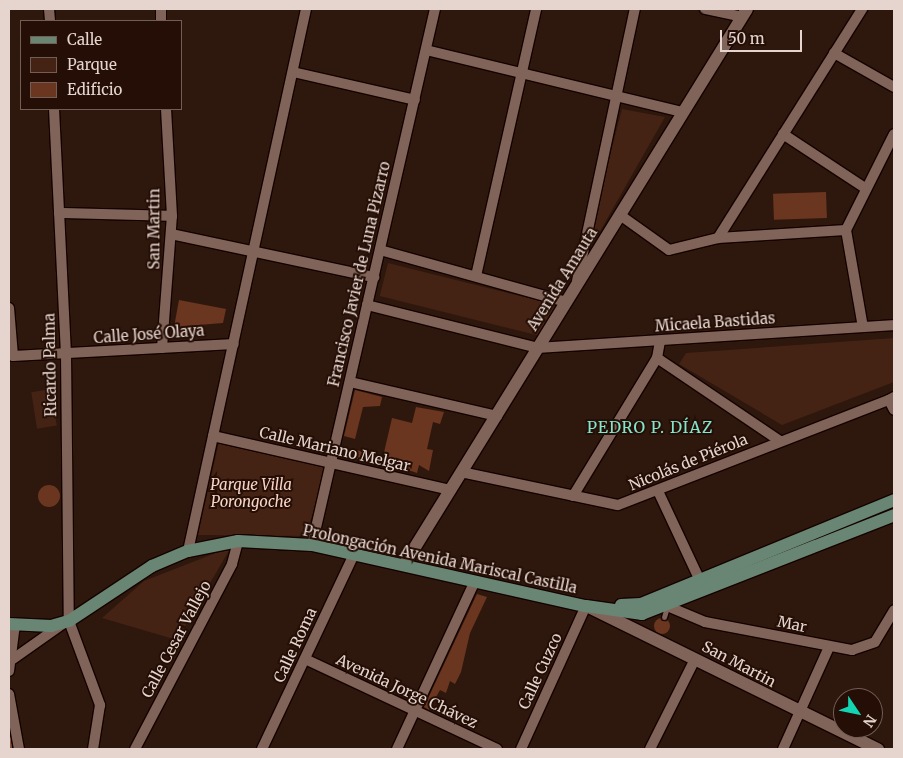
<!DOCTYPE html>
<meta charset="utf-8">
<style>
body{margin:0}
#map{position:relative;width:903px;height:758px;overflow:hidden;background:#2e170d;font-family:Merriweather,serif}
div>[style]{position:absolute}
[style*='--x']{left:calc(var(--x)*1px);top:calc(var(--y)*1px);width:calc(var(--w)*1px);rotate:calc(var(--a)*1deg)}
.green>*{inset:0;background:#452314;transform-origin:0 0}
.stream>*{height:3px;margin:-1.5px;padding:0 1.5px;transform-origin:1.5px;border-radius:1.5px;background:#89523b}
.building>*{inset:0;background:#6b3620;transform-origin:0 0}
.round{border-radius:50%}
.roads{filter:drop-shadow(1px 0 #150300) drop-shadow(-1px 0 #150300) drop-shadow(0 1px #150300) drop-shadow(0 -1px #150300)}
.service>*{height:5px;margin:-2.5px;padding:0 2.5px;transform-origin:2.5px;border-radius:2.5px;background:#816459}
.minor>*{height:10px;margin:-5px;padding:0 5px;transform-origin:5px;border-radius:5px;background:#816459}
.tertiary>*{height:12px;margin:-6px;padding:0 6px;transform-origin:6px;border-radius:6px;background:#816459}
.secondary>*{height:12px;margin:-6px;padding:0 6px;transform-origin:6px;border-radius:6px;background:#698675}
span{translate:-50% -50%;white-space:nowrap;text-align:center;line-height:1.15;-webkit-text-stroke:4px #240e05;paint-order:stroke}
.street-label{font-size:15px;color:#e5d5ce}
.park-label{font-size:15px;color:#f8d4c6;font-style:italic}
.neighbourhood-label{font-size:16px;color:#83e5cc;letter-spacing:1px}
.frame{position:absolute;inset:0;border:10px solid #e5d5ce;pointer-events:none}
.legend{position:absolute;left:20px;top:20px;width:162px;height:90px;box-sizing:border-box;background:#240e05;border:1px solid #715e55;margin:0;padding:6px 9px;list-style:none;font-size:15px;color:#e5d5ce}
.legend li{display:flex;align-items:center;gap:10px;height:25px}
.legend b{width:25px;border:1px solid #715e55}
.north{position:absolute;left:833px;top:688px;width:50px;height:50px;box-sizing:border-box;background:#240e05;border:1px solid #715e55;border-radius:50%;rotate:124deg;font-size:14px;font-weight:700;line-height:20px;text-align:center;color:#e5d5ce}
.north::after{content:'';display:block;margin:auto;width:18px;height:22px;background:#14d5b3;clip-path:polygon(50% 0,100% 100%,50% 72%,0 100%)}
.scale{position:absolute;left:720px;top:30px;width:82px;height:22px;box-sizing:border-box;border:2px solid #e5d5ce;border-top:0;padding-left:6px;font-size:15px;line-height:18px;white-space:nowrap;color:#e5d5ce;-webkit-text-stroke:4px #240e05;paint-order:stroke}
</style>
<div id="map">
<div class="green">
<div style="clip-path:polygon(622px 109px,665px 117px,599px 233px,591px 229px)"></div>
<div style="left:388px;top:263px;width:172px;height:34px;rotate:14deg"></div>
<div style="clip-path:polygon(894px 338px,894px 382px,782px 425px,679px 364px,686px 353px)"></div>
<div style="left:51px;top:389px;width:37px;height:20px;rotate:81deg"></div>
<div style="clip-path:polygon(219px 442px,327px 465px,306px 536px,198px 535px)"></div>
<div style="clip-path:polygon(231px 547px,177px 640px,102px 618px,144px 581px)"></div>
</div>
<div class="stream">
<div style="--x:9;--y:737;--w:12;--a:85"></div>
</div>
<div class="building">
<div style="left:826px;top:192px;width:26px;height:53px;rotate:88deg"></div>
<div style="clip-path:polygon(179px 300px,226px 309px,223px 323px,174px 327px)"></div>
<div style="clip-path:polygon(355px 390px,382px 397px,380px 406px,363px 407px,355px 439px,344px 436px)"></div>
<div style="clip-path:polygon(416px 407px,444px 412px,440px 424px,433px 422px,427px 449px,433px 450px,429px 471px,419px 465px,417px 473px,382px 461px,392px 418px,412px 423px)"></div>
<div style="clip-path:polygon(356px 450px,383px 456px,380px 465px,354px 458px)"></div>
<div class="round" style="left:38px;top:485px;width:22px;height:22px"></div>
<div style="clip-path:polygon(477px 594px,487px 597px,470px 633px,461px 672px,455px 684px,450px 681px,446px 693px,440px 690px,429px 710px,424px 707px)"></div>
<div class="round" style="left:654px;top:618px;width:16px;height:16px"></div>
</div>
<div class="roads">
<div class="service">
<div style="--x:664;--y:617;--w:10;--a:-73"></div>
</div>
<div class="minor">
<div style="--x:49;--y:9;--w:12;--a:85"></div>
<div style="--x:161;--y:9;--w:12;--a:90"></div>
<div style="--x:705;--y:9;--w:38;--a:12"></div>
<div style="--x:426;--y:50;--w:264;--a:13.6"></div>
<div style="--x:834;--y:53;--w:69;--a:29.5"></div>
<div style="--x:293;--y:72;--w:125;--a:12.9"></div>
<div style="--x:54;--y:109;--w:246;--a:87.2"></div>
<div style="--x:66;--y:355;--w:266;--a:89.4"></div>
<div style="--x:69;--y:621;--w:90;--a:69.7"></div>
<div style="--x:100;--y:705;--w:45;--a:99"></div>
<div style="--x:783;--y:134;--w:98;--a:33.4"></div>
<div style="--x:59;--y:213;--w:113;--a:1.5"></div>
<div style="--x:620;--y:215;--w:60;--a:35.5"></div>
<div style="--x:669;--y:250;--w:50;--a:-13.8"></div>
<div style="--x:718;--y:238;--w:128;--a:-3.6"></div>
<div style="--x:846;--y:230;--w:98;--a:80.1"></div>
<div style="--x:846;--y:230;--w:107;--a:-63.4"></div>
<div style="--x:171;--y:234;--w:208;--a:12"></div>
<div style="--x:718;--y:238;--w:271;--a:-57.8"></div>
<div style="--x:380;--y:250;--w:193;--a:15.6"></div>
<div style="--x:476;--y:276;--w:274;--a:-77.3"></div>
<div style="--x:577;--y:281;--w:278;--a:-78"></div>
<div style="--x:367;--y:305;--w:176;--a:14.1"></div>
<div style="--x:538;--y:348;--w:357;--a:-3.7"></div>
<div style="--x:9;--y:308;--w:48;--a:85.2"></div>
<div style="--x:13;--y:356;--w:221;--a:-3.1"></div>
<div style="--x:162;--y:348;--w:132;--a:-85.7"></div>
<div style="--x:172;--y:216;--w:107;--a:-93.2"></div>
<div style="--x:657;--y:358;--w:148;--a:34"></div>
<div style="--x:350;--y:382;--w:151;--a:13"></div>
<div style="--x:894;--y:397;--w:6;--a:149"></div>
<div style="--x:889;--y:400;--w:11;--a:63"></div>
<div style="--x:213;--y:436;--w:244;--a:12.8"></div>
<div style="--x:461;--y:472;--w:160;--a:11.9"></div>
<div style="--x:618;--y:505;--w:291;--a:-21.2"></div>
<div style="--x:658;--y:491;--w:104;--a:64.9"></div>
<div style="--x:573;--y:496;--w:162;--a:-58.7"></div>
<div style="--x:657;--y:358;--w:17;--a:-80"></div>
<div style="--x:312;--y:545;--w:550;--a:-77.08"></div>
<div style="--x:188;--y:551;--w:555;--a:-77.72"></div>
<div style="--x:667;--y:606;--w:41;--a:22.8"></div>
<div style="--x:705;--y:622;--w:150;--a:10.8"></div>
<div style="--x:852;--y:650;--w:24;--a:-19"></div>
<div style="--x:875;--y:642;--w:37;--a:-59"></div>
<div style="--x:13;--y:659;--w:62;--a:-35.2"></div>
<div style="--x:305;--y:659;--w:212;--a:25.1"></div>
<div style="--x:9;--y:671;--w:47;--a:-82.7"></div>
<div style="--x:9;--y:694;--w:56;--a:79.7"></div>
<div style="--x:135;--y:749;--w:209;--a:-62.3"></div>
<div style="--x:232;--y:564;--w:24;--a:-75"></div>
<div style="--x:262;--y:749;--w:216;--a:-64.7"></div>
<div style="--x:397;--y:749;--w:185;--a:-65.1"></div>
<div style="--x:521;--y:749;--w:157;--a:-65.6"></div>
<div style="--x:650;--y:749;--w:101;--a:-63.4"></div>
<div style="--x:783;--y:749;--w:112;--a:-65.7"></div>
</div>
<div class="tertiary">
<div style="--x:404;--y:565;--w:653;--a:-58.33"></div>
<div style="--x:591;--y:608;--w:320;--a:26.2"></div>
</div>
<div class="secondary">
<div style="--x:621;--y:605;--w:20;--a:-3"></div>
<div style="--x:641;--y:604;--w:274;--a:-22.3"></div>
<div style="--x:9;--y:624;--w:42;--a:2.7"></div>
<div style="--x:51;--y:626;--w:19;--a:-16"></div>
<div style="--x:69;--y:621;--w:100;--a:-33.5"></div>
<div style="--x:152;--y:566;--w:39;--a:-23"></div>
<div style="--x:188;--y:551;--w:51;--a:-11.3"></div>
<div style="--x:238;--y:541;--w:74;--a:3.1"></div>
<div style="--x:312;--y:545;--w:281;--a:12.6"></div>
<div style="--x:586;--y:606;--w:57;--a:8.1"></div>
<div style="--x:642;--y:614;--w:271;--a:-21.4"></div>
</div>
</div>
<div class="street-label">
<span style="left:154px;top:229px;rotate:-90deg">San Martin</span>
<span style="left:359px;top:274px;rotate:-77deg">Francisco Javier de Luna Pizarro</span>
<span style="left:562px;top:279px;rotate:-58deg">Avenida Amauta</span>
<span style="left:715px;top:322px;rotate:-4deg">Micaela Bastidas</span>
<span style="left:149px;top:334px;rotate:-4deg">Calle José Olaya</span>
<span style="left:50px;top:365px;rotate:-91deg">Ricardo Palma</span>
<span style="left:335px;top:449px;rotate:13deg">Calle Mariano Melgar</span>
<span style="left:688px;top:462px;rotate:-22deg">Nicolás de Piérola</span>
<span style="left:440px;top:559px;rotate:12deg">Prolongación Avenida Mariscal Castilla</span>
<span style="left:792px;top:624px;rotate:12deg">Mar</span>
<span style="left:176px;top:639px;rotate:-62deg">Calle Cesar Vallejo</span>
<span style="left:295px;top:645px;rotate:-65deg">Calle Roma</span>
<span style="left:739px;top:664px;rotate:28deg">San Martin</span>
<span style="left:540px;top:671px;rotate:-65deg">Calle Cuzco</span>
<span style="left:407px;top:691px;rotate:25deg">Avenida Jorge Chávez</span>
</div>
<div class="park-label">
<span style="left:251px;top:493px">Parque Villa<br>Porongoche</span>
</div>
<div class="neighbourhood-label">
<span style="left:650px;top:427px">PEDRO P. DÍAZ</span>
</div>
<div class="frame"></div>
<ul class="legend">
<li><b style="height:6px;background:#698675"></b>Calle</li>
<li><b style="height:14px;background:#452314"></b>Parque</li>
<li><b style="height:14px;background:#6b3620"></b>Edificio</li>
</ul>
<div class="north">N</div>
<div class="scale">50 m</div>
</div>
